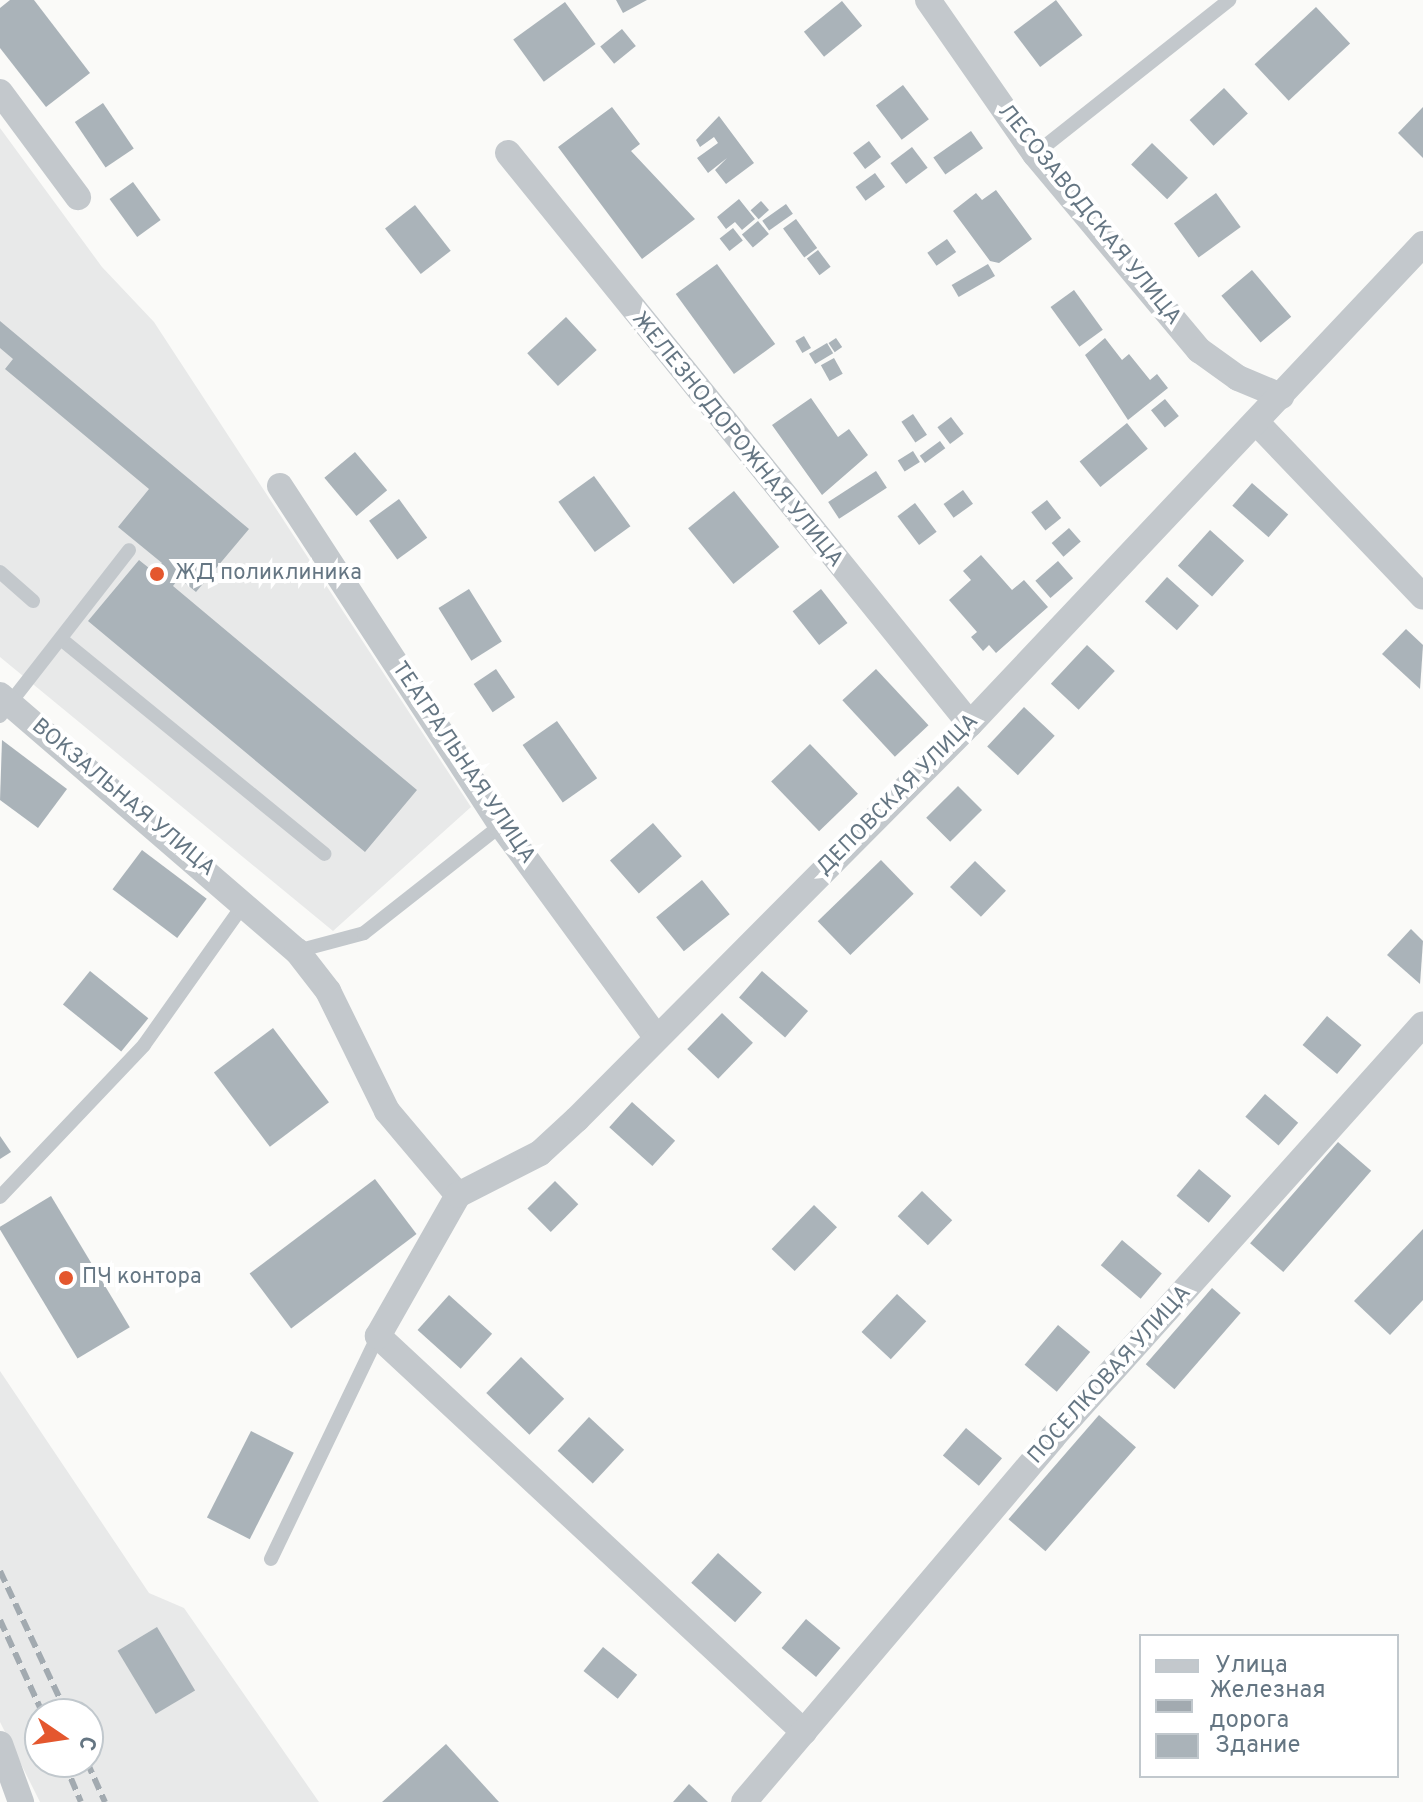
<!DOCTYPE html>
<meta charset="utf-8">
<style>
body{margin:0}
#map{position:relative;width:1423px;height:1802px;overflow:hidden;background:#fafaf8;font-family:Overpass,sans-serif}
div>[style]{position:absolute}
[style*='--x']{left:calc(var(--x)*1px);top:calc(var(--y)*1px);width:calc(var(--w)*1px);rotate:calc(var(--a)*1deg)}
.built>*{inset:0;background:#e8e9e9}
.building>*{inset:0;background:#aab3b9;transform-origin:0 0}
.lane>*{height:14px;margin:-7px;padding:0 7px;transform-origin:7px;border-radius:7px;background:#c3c8cc}
.street>*{height:26px;margin:-13px;padding:0 13px;transform-origin:13px;border-radius:13px;background:#c3c8cc}
.rail>*{height:6px;margin-top:-3px;transform-origin:0;background:repeating-linear-gradient(90deg,#a2aab0 0 12px,transparent 0 18px)}
.dots>*{width:22px;height:22px;translate:-50% -50%;box-sizing:border-box;border:4px solid #fff;border-radius:50%}
span{translate:-50% -50%;white-space:nowrap;text-align:center;line-height:1.15;-webkit-text-stroke:8px #fff;paint-order:stroke}
.street-label{font-size:22px;color:#657683}
.poi-label{font-size:22px;color:#657683}
.left{translate:0 -50%;text-align:left}
.legend{position:absolute;left:1139px;top:1634px;width:260px;height:144px;box-sizing:border-box;background:#fff;border:2px solid #c1c8cd;margin:0;padding:10px 14px;list-style:none;font-size:24px;color:#657683}
.legend li{display:flex;align-items:center;gap:16px;height:40px}
.legend b{width:40px;border:2px solid #c1c8cd}
.north{position:absolute;left:24px;top:1698px;width:80px;height:80px;box-sizing:border-box;background:#fff;border:2px solid #c1c8cd;border-radius:50%;rotate:103deg;font-size:22px;font-weight:700;line-height:32px;text-align:center;color:#657683}
.north::after{content:'';display:block;margin:auto;width:28px;height:36px;background:#e4572e;clip-path:polygon(50% 0,100% 100%,50% 72%,0 100%)}
</style>
<div id="map">
<div class="built">
<div style="clip-path:polygon(0 128px,102px 267px,154px 322px,471px 807px,333px 931px,0 657px)"></div>
<div style="clip-path:polygon(evenodd,0 1371px,149px 1593px,184px 1608px,319px 1802px,40px 1802px,0 1722px,0 1371px,40px 1714px,88px 1714px,88px 1762px,40px 1762px,40px 1714px)"></div>
</div>
<div class="building">
<div style="clip-path:polygon(10px 0,34px 0,90px 73px,46px 107px,0 48px,0 8px)"></div>
<div style="clip-path:polygon(616px 0,647px 0,623px 13px)"></div>
<div style="left:1056px;top:0;width:44px;height:53px;rotate:53deg"></div>
<div style="left:842px;top:1px;width:32px;height:49px;rotate:51deg"></div>
<div style="left:565px;top:2px;width:52px;height:64px;rotate:54deg"></div>
<div style="left:1316px;top:7px;width:50px;height:84px;rotate:47deg"></div>
<div style="left:622px;top:29px;width:22px;height:28px;rotate:51deg"></div>
<div style="left:903px;top:85px;width:43px;height:34px;rotate:53deg"></div>
<div style="left:1224px;top:88px;width:35px;height:47px;rotate:47deg"></div>
<div style="left:103px;top:103px;width:55px;height:34px;rotate:56deg"></div>
<div style="clip-path:polygon(612px 107px,640px 144px,631px 151px,695px 219px,642px 259px,558px 147px)"></div>
<div style="clip-path:polygon(1423px 107px,1423px 158px,1398px 133px)"></div>
<div style="clip-path:polygon(719px 116px,754px 163px,726px 184px,715px 170px,727px 158px,708px 173px,697px 158px,718px 143px,714px 137px,700px 147px,696px 140px)"></div>
<div style="left:971px;top:131px;width:21px;height:46px;rotate:55deg"></div>
<div style="left:869px;top:141px;width:20px;height:20px;rotate:53deg"></div>
<div style="left:1152px;top:143px;width:50px;height:30px;rotate:44deg"></div>
<div style="left:912px;top:147px;width:26px;height:27px;rotate:53deg"></div>
<div style="left:875px;top:173px;width:17px;height:24px;rotate:54deg"></div>
<div style="left:133px;top:182px;width:47px;height:29px;rotate:54deg"></div>
<div style="clip-path:polygon(996px 190px,1032px 239px,999px 263px,990px 261px,953px 211px,976px 193px,982px 200px)"></div>
<div style="left:1216px;top:193px;width:42px;height:52px;rotate:54deg"></div>
<div style="clip-path:polygon(739px 199px,755px 219px,742px 230px,735px 222px,726px 229px,717px 217px)"></div>
<div style="left:761px;top:201px;width:12px;height:14px;rotate:48deg"></div>
<div style="left:786px;top:204px;width:12px;height:29px;rotate:55deg"></div>
<div style="left:415px;top:205px;width:58px;height:38px;rotate:52deg"></div>
<div style="left:796px;top:219px;width:36px;height:16px;rotate:54deg"></div>
<div style="left:758px;top:221px;width:17px;height:21px;rotate:50deg"></div>
<div style="left:733px;top:228px;width:16px;height:17px;rotate:52deg"></div>
<div style="left:947px;top:239px;width:16px;height:24px;rotate:55deg"></div>
<div style="left:818px;top:250px;width:21px;height:14px;rotate:53deg"></div>
<div style="left:717px;top:264px;width:99px;height:51px;rotate:54deg"></div>
<div style="left:988px;top:264px;width:14px;height:42px;rotate:60deg"></div>
<div style="left:1252px;top:270px;width:61px;height:40px;rotate:50deg"></div>
<div style="left:1074px;top:290px;width:49px;height:29px;rotate:54deg"></div>
<div style="left:566px;top:317px;width:45px;height:53px;rotate:47deg"></div>
<div style="clip-path:polygon(0 321px,249px 529px,196px 592px,179px 578px,173px 586px,417px 790px,365px 852px,88px 621px,139px 560px,154px 572px,162px 563px,118px 527px,149px 489px,5px 369px,13px 359px,0 348px)"></div>
<div style="left:804px;top:336px;width:14px;height:10px;rotate:60deg"></div>
<div style="left:836px;top:338px;width:11px;height:9px;rotate:56deg"></div>
<div style="clip-path:polygon(1105px 338px,1122px 360px,1129px 354px,1150px 380px,1157px 374px,1168px 388px,1128px 420px,1085px 355px)"></div>
<div style="left:827px;top:343px;width:12px;height:21px;rotate:59deg"></div>
<div style="left:834px;top:358px;width:18px;height:15px;rotate:61deg"></div>
<div style="clip-path:polygon(811px 398px,838px 437px,849px 429px,868px 455px,822px 495px,772px 425px)"></div>
<div style="left:1165px;top:399px;width:22px;height:18px;rotate:51deg"></div>
<div style="left:913px;top:414px;width:25px;height:14px;rotate:56deg"></div>
<div style="left:951px;top:417px;width:21px;height:17px;rotate:53deg"></div>
<div style="left:1127px;top:423px;width:33px;height:61px;rotate:51deg"></div>
<div style="left:940px;top:441px;width:9px;height:25px;rotate:54deg"></div>
<div style="left:913px;top:451px;width:13px;height:18px;rotate:58deg"></div>
<div style="left:355px;top:452px;width:50px;height:40px;rotate:50deg"></div>
<div style="left:876px;top:471px;width:20px;height:57px;rotate:57deg"></div>
<div style="left:594px;top:476px;width:62px;height:44px;rotate:54deg"></div>
<div style="left:1252px;top:483px;width:48px;height:30px;rotate:41deg"></div>
<div style="left:963px;top:490px;width:17px;height:24px;rotate:54deg"></div>
<div style="left:734px;top:491px;width:72px;height:59px;rotate:51deg"></div>
<div style="left:399px;top:499px;width:48px;height:37px;rotate:54deg"></div>
<div style="left:1047px;top:500px;width:23px;height:20px;rotate:52deg"></div>
<div style="left:915px;top:503px;width:36px;height:22px;rotate:53deg"></div>
<div style="left:1069px;top:528px;width:18px;height:23px;rotate:49deg"></div>
<div style="left:1210px;top:530px;width:46px;height:48px;rotate:42deg"></div>
<div style="clip-path:polygon(981px 555px,1012px 590px,1024px 580px,1048px 607px,996px 653px,989px 645px,983px 651px,971px 637px,977px 632px,949px 600px,971px 580px,963px 571px)"></div>
<div style="left:1058px;top:561px;width:23px;height:30px;rotate:49deg"></div>
<div style="left:1167px;top:577px;width:43px;height:33px;rotate:42deg"></div>
<div style="left:469px;top:589px;width:62px;height:36px;rotate:58deg"></div>
<div style="left:821px;top:589px;width:43px;height:36px;rotate:52deg"></div>
<div style="clip-path:polygon(1406px 629px,1423px 645px,1420px 689px,1382px 654px)"></div>
<div style="left:1087px;top:645px;width:38px;height:53px;rotate:43deg"></div>
<div style="left:496px;top:669px;width:34px;height:27px;rotate:56deg"></div>
<div style="left:876px;top:669px;width:77px;height:46px;rotate:47deg"></div>
<div style="left:1024px;top:707px;width:42px;height:54px;rotate:43deg"></div>
<div style="left:557px;top:721px;width:70px;height:42px;rotate:55deg"></div>
<div style="clip-path:polygon(2px 740px,67px 789px,38px 828px,0 800px)"></div>
<div style="left:810px;top:744px;width:69px;height:54px;rotate:46deg"></div>
<div style="left:958px;top:786px;width:34px;height:45px;rotate:45deg"></div>
<div style="left:653px;top:823px;width:44px;height:57px;rotate:49deg"></div>
<div style="left:142px;top:850px;width:81px;height:49px;rotate:37deg"></div>
<div style="left:881px;top:860px;width:47px;height:88px;rotate:46deg"></div>
<div style="left:975px;top:861px;width:43px;height:36px;rotate:44deg"></div>
<div style="left:702px;top:880px;width:44px;height:59px;rotate:51deg"></div>
<div style="clip-path:polygon(1411px 929px,1423px 941px,1420px 984px,1387px 955px)"></div>
<div style="left:90px;top:971px;width:75px;height:43px;rotate:39deg"></div>
<div style="left:762px;top:971px;width:61px;height:35px;rotate:41deg"></div>
<div style="left:722px;top:1013px;width:43px;height:50px;rotate:44deg"></div>
<div style="left:1327px;top:1016px;width:45px;height:38px;rotate:40deg"></div>
<div style="left:273px;top:1028px;width:93px;height:74px;rotate:53deg"></div>
<div style="left:1265px;top:1094px;width:44px;height:30px;rotate:41deg"></div>
<div style="left:632px;top:1102px;width:58px;height:34px;rotate:42deg"></div>
<div style="clip-path:polygon(0 1136px,11px 1152px,0 1159px)"></div>
<div style="left:1338px;top:1142px;width:44px;height:134px;rotate:41deg"></div>
<div style="left:1199px;top:1169px;width:42px;height:35px;rotate:40deg"></div>
<div style="left:375px;top:1179px;width:69px;height:157px;rotate:53deg"></div>
<div style="left:555px;top:1181px;width:33px;height:39px;rotate:45deg"></div>
<div style="left:922px;top:1191px;width:42px;height:35px;rotate:44deg"></div>
<div style="left:51px;top:1196px;width:153px;height:61px;rotate:59deg"></div>
<div style="left:814px;top:1205px;width:32px;height:61px;rotate:44deg"></div>
<div style="clip-path:polygon(1423px 1229px,1423px 1300px,1390px 1335px,1354px 1301px)"></div>
<div style="left:1122px;top:1240px;width:52px;height:33px;rotate:40deg"></div>
<div style="left:1212px;top:1288px;width:38px;height:101px;rotate:41deg"></div>
<div style="left:897px;top:1294px;width:40px;height:52px;rotate:43deg"></div>
<div style="left:449px;top:1295px;width:58px;height:47px;rotate:42deg"></div>
<div style="left:1058px;top:1325px;width:42px;height:52px;rotate:40deg"></div>
<div style="left:521px;top:1357px;width:60px;height:50px;rotate:44deg"></div>
<div style="left:1099px;top:1415px;width:49px;height:138px;rotate:41deg"></div>
<div style="left:589px;top:1417px;width:48px;height:46px;rotate:43deg"></div>
<div style="left:966px;top:1428px;width:47px;height:36px;rotate:40deg"></div>
<div style="left:251px;top:1431px;width:48px;height:97px;rotate:27deg"></div>
<div style="left:718px;top:1553px;width:59px;height:40px;rotate:42deg"></div>
<div style="left:806px;top:1619px;width:45px;height:38px;rotate:40deg"></div>
<div style="left:157px;top:1627px;width:74px;height:46px;rotate:59deg"></div>
<div style="left:603px;top:1647px;width:44px;height:31px;rotate:39deg"></div>
<div style="clip-path:polygon(446px 1744px,499px 1802px,382px 1802px)"></div>
<div style="clip-path:polygon(689px 1784px,708px 1802px,673px 1802px)"></div>
</div>
<div class="lane">
<div style="--x:1035;--y:154;--w:248;--a:-38.4"></div>
<div style="--x:0;--y:572;--w:44;--a:41.3"></div>
<div style="--x:61;--y:639;--w:340;--a:39.2"></div>
<div style="--x:0;--y:716;--w:210;--a:-52.1"></div>
<div style="--x:297;--y:951;--w:69;--a:-15"></div>
<div style="--x:364;--y:933;--w:174;--a:-38.2"></div>
<div style="--x:0;--y:1197;--w:209;--a:-46.5"></div>
<div style="--x:144;--y:1045;--w:176;--a:-54.7"></div>
<div style="--x:271;--y:1559;--w:247;--a:-64.4"></div>
</div>
<div class="street">
<div style="--x:928;--y:0;--w:188;--a:55.2"></div>
<div style="--x:1035;--y:154;--w:256;--a:50.1"></div>
<div style="--x:1199;--y:350;--w:48;--a:35.7"></div>
<div style="--x:1238;--y:378;--w:47;--a:22.7"></div>
<div style="--x:0;--y:92;--w:131;--a:53.4"></div>
<div style="--x:508;--y:153;--w:734;--a:51.02"></div>
<div style="--x:1257;--y:423;--w:240;--a:46.3"></div>
<div style="--x:280;--y:486;--w:405;--a:56.9"></div>
<div style="--x:501;--y:825;--w:259;--a:53.8"></div>
<div style="--x:0;--y:695;--w:392;--a:40.8"></div>
<div style="--x:297;--y:951;--w:51;--a:52.2"></div>
<div style="--x:328;--y:991;--w:134;--a:63.8"></div>
<div style="--x:387;--y:1111;--w:110;--a:49.8"></div>
<div style="--x:804;--y:1732;--w:582;--a:-137.09"></div>
<div style="--x:378;--y:1336;--w:162;--a:-60.4"></div>
<div style="--x:458;--y:1195;--w:92;--a:-27.1"></div>
<div style="--x:540;--y:1153;--w:50;--a:-42.6"></div>
<div style="--x:577;--y:1119;--w:557;--a:-45.15"></div>
<div style="--x:970;--y:724;--w:660;--a:-46.66"></div>
<div style="--x:0;--y:1744;--w:62;--a:70.1"></div>
<div style="--x:744;--y:1802;--w:478;--a:-49.7"></div>
<div style="--x:1053;--y:1437;--w:554;--a:-48.14"></div>
</div>
<div class="rail">
<div style="--x:0;--y:1571;--w:158;--a:64.9"></div>
<div style="--x:0;--y:1620;--w:103;--a:65.4"></div>
<div style="--x:64;--y:1762;--w:43;--a:67"></div>
<div style="--x:87;--y:1762;--w:44;--a:65.8"></div>
</div>
<div class="dots">
<div style="left:157px;top:574px;background:#e4572e"></div>
<div style="left:66px;top:1278px;background:#e4572e"></div>
</div>
<div class="street-label">
<span style="left:1089px;top:215px;rotate:51deg">ЛЕСОЗАВОДСКАЯ УЛИЦА</span>
<span style="left:737px;top:440px;rotate:51deg">ЖЕЛЕЗНОДОРОЖНАЯ УЛИЦА</span>
<span style="left:463px;top:763px;rotate:56deg">ТЕАТРАЛЬНАЯ УЛИЦА</span>
<span style="left:898px;top:795px;rotate:-45deg">ДЕПОВСКАЯ УЛИЦА</span>
<span style="left:123px;top:798px;rotate:40deg">ВОКЗАЛЬНАЯ УЛИЦА</span>
<span style="left:1110px;top:1375px;rotate:-48deg">ПОСЕЛКОВАЯ УЛИЦА</span>
</div>
<div class="poi-label">
<span class="left" style="left:175px;top:574px">ЖД поликлиника</span>
<span class="left" style="left:82px;top:1278px">ПЧ контора</span>
</div>
<ul class="legend">
<li><b style="height:10px;background:#c3c8cc"></b>Улица</li>
<li><b style="height:10px;background:#a2aab0"></b>Железная дорога</li>
<li><b style="height:22px;background:#aab3b9"></b>Здание</li>
</ul>
<div class="north">С</div>
</div>
